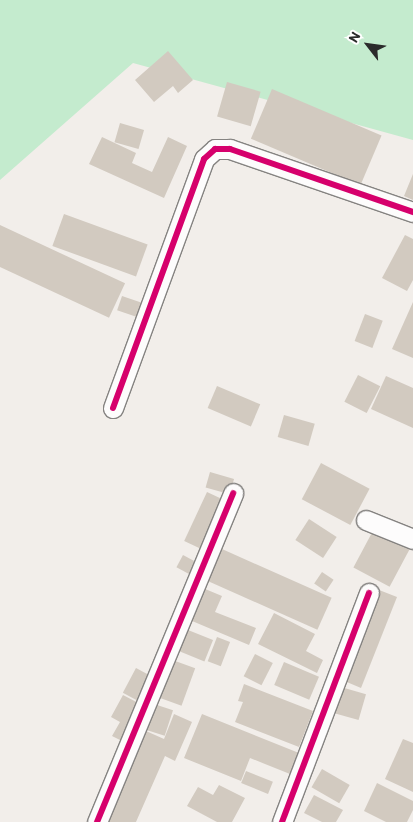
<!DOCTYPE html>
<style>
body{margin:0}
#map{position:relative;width:413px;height:822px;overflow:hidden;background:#f2eeea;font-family:Itim,sans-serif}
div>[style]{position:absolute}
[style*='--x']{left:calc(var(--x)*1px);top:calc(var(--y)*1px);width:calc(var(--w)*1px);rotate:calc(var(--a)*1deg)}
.green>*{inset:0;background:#c4ebce}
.building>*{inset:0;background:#d2cac0;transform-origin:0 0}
.roads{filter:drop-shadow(1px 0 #858381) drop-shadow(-1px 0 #858381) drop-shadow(0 1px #858381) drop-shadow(0 -1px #858381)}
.street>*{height:19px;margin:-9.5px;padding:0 9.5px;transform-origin:9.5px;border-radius:9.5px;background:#fdfcfc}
.cycleway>*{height:6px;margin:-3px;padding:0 3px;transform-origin:3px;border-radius:3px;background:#d6006c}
span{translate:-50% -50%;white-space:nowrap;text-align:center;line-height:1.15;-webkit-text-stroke:4px #fff;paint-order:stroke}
.north{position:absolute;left:343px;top:20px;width:50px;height:50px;-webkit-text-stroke:4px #fff;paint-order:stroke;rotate:300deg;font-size:14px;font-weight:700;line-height:20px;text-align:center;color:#2b2b2b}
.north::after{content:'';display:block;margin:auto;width:18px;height:22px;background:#2b2b2b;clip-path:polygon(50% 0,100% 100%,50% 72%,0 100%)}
</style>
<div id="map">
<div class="green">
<div style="clip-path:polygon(0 0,413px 0,413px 140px,133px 63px,0 180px)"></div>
</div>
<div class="building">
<div style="clip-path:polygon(168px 51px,193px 80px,178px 93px,173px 86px,154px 102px,135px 80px)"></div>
<div style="left:227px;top:82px;width:35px;height:36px;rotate:16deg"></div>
<div style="left:272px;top:89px;width:119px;height:54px;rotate:23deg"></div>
<div style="left:120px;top:123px;width:25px;height:20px;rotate:16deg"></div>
<div style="clip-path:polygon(102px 137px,136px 153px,132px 163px,152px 172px,168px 137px,187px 146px,164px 198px,89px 164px)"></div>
<div style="clip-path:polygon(413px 174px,413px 200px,404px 196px)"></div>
<div style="left:64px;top:214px;width:89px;height:34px;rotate:20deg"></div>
<div style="left:0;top:225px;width:138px;height:38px;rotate:25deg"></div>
<div style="clip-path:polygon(405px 235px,413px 239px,413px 280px,407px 291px,382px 278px)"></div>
<div style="left:122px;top:296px;width:21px;height:15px;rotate:19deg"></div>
<div style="clip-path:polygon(413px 302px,413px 358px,392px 349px)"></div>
<div style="left:365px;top:314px;width:19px;height:29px;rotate:21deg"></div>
<div style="left:358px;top:375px;width:25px;height:30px;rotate:27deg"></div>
<div style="clip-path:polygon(386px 376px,413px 388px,413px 428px,371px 409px)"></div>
<div style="left:217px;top:386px;width:47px;height:24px;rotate:23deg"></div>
<div style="left:284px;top:415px;width:32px;height:23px;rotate:16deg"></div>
<div style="left:321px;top:463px;width:55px;height:41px;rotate:28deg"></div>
<div style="left:210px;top:472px;width:25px;height:16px;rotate:16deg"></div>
<div style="left:207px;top:492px;width:23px;height:54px;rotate:25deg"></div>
<div style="left:309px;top:519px;width:33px;height:25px;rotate:33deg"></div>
<div style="left:375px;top:527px;width:41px;height:46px;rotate:28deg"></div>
<div style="left:222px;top:549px;width:120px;height:35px;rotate:24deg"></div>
<div style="left:183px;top:555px;width:19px;height:14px;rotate:28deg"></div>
<div style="left:322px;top:572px;width:14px;height:14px;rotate:34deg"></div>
<div style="clip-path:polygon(198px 586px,222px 596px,215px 612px,256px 628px,249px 645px,185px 618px)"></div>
<div style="clip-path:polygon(374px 588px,397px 597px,361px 688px,342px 680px)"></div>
<div style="clip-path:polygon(274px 613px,315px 634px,306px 651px,323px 660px,317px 673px,258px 644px)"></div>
<div style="left:188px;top:630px;width:27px;height:23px;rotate:22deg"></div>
<div style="left:217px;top:637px;width:14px;height:26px;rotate:21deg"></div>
<div style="left:255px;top:654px;width:20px;height:25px;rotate:27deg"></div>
<div style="left:167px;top:658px;width:30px;height:40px;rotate:20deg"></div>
<div style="left:284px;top:662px;width:38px;height:25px;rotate:23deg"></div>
<div style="left:136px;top:668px;width:19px;height:28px;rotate:28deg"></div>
<div style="clip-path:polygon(244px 684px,313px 711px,299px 747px,235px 722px,243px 702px,238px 701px)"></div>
<div style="left:341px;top:687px;width:26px;height:27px;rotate:16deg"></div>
<div style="clip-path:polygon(123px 695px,144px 706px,124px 742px,112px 736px,120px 722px,111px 717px)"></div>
<div style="left:154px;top:704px;width:20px;height:27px;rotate:18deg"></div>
<div style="clip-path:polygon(174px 714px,192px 722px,175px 761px,165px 756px,136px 822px,106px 822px,146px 731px,164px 739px)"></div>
<div style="clip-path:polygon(202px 714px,299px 753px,290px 774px,250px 758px,241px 781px,184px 758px)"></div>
<div style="clip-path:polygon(403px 739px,413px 743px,413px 792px,385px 779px)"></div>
<div style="left:322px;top:769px;width:32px;height:21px;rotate:30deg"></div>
<div style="left:246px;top:771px;width:29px;height:13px;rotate:22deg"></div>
<div style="clip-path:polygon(377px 783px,413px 801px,413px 810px,407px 822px,386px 822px,364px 811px)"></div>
<div style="clip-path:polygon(219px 785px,245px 798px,232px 822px,217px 822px,187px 806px,198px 787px,213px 795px)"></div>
<div style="clip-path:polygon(314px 795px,343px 810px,336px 822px,322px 822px,304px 813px)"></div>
</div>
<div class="roads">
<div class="street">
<div style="--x:113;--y:408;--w:265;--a:-69.9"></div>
<div style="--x:204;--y:159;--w:15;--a:-42"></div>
<div style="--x:215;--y:149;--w:15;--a:0"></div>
<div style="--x:230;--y:149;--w:194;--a:19"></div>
<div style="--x:366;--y:520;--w:51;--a:22"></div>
<div style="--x:97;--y:822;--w:356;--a:-67.5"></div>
<div style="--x:282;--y:822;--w:245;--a:-69.2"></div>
</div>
</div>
<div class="cycleway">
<div style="--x:113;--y:408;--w:265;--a:-69.9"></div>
<div style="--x:204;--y:159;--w:15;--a:-42"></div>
<div style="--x:215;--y:149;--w:15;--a:0"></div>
<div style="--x:230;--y:149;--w:194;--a:19"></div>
<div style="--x:97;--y:822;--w:356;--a:-67.5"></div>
<div style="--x:282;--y:822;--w:245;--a:-69.2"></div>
</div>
<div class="north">N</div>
</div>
